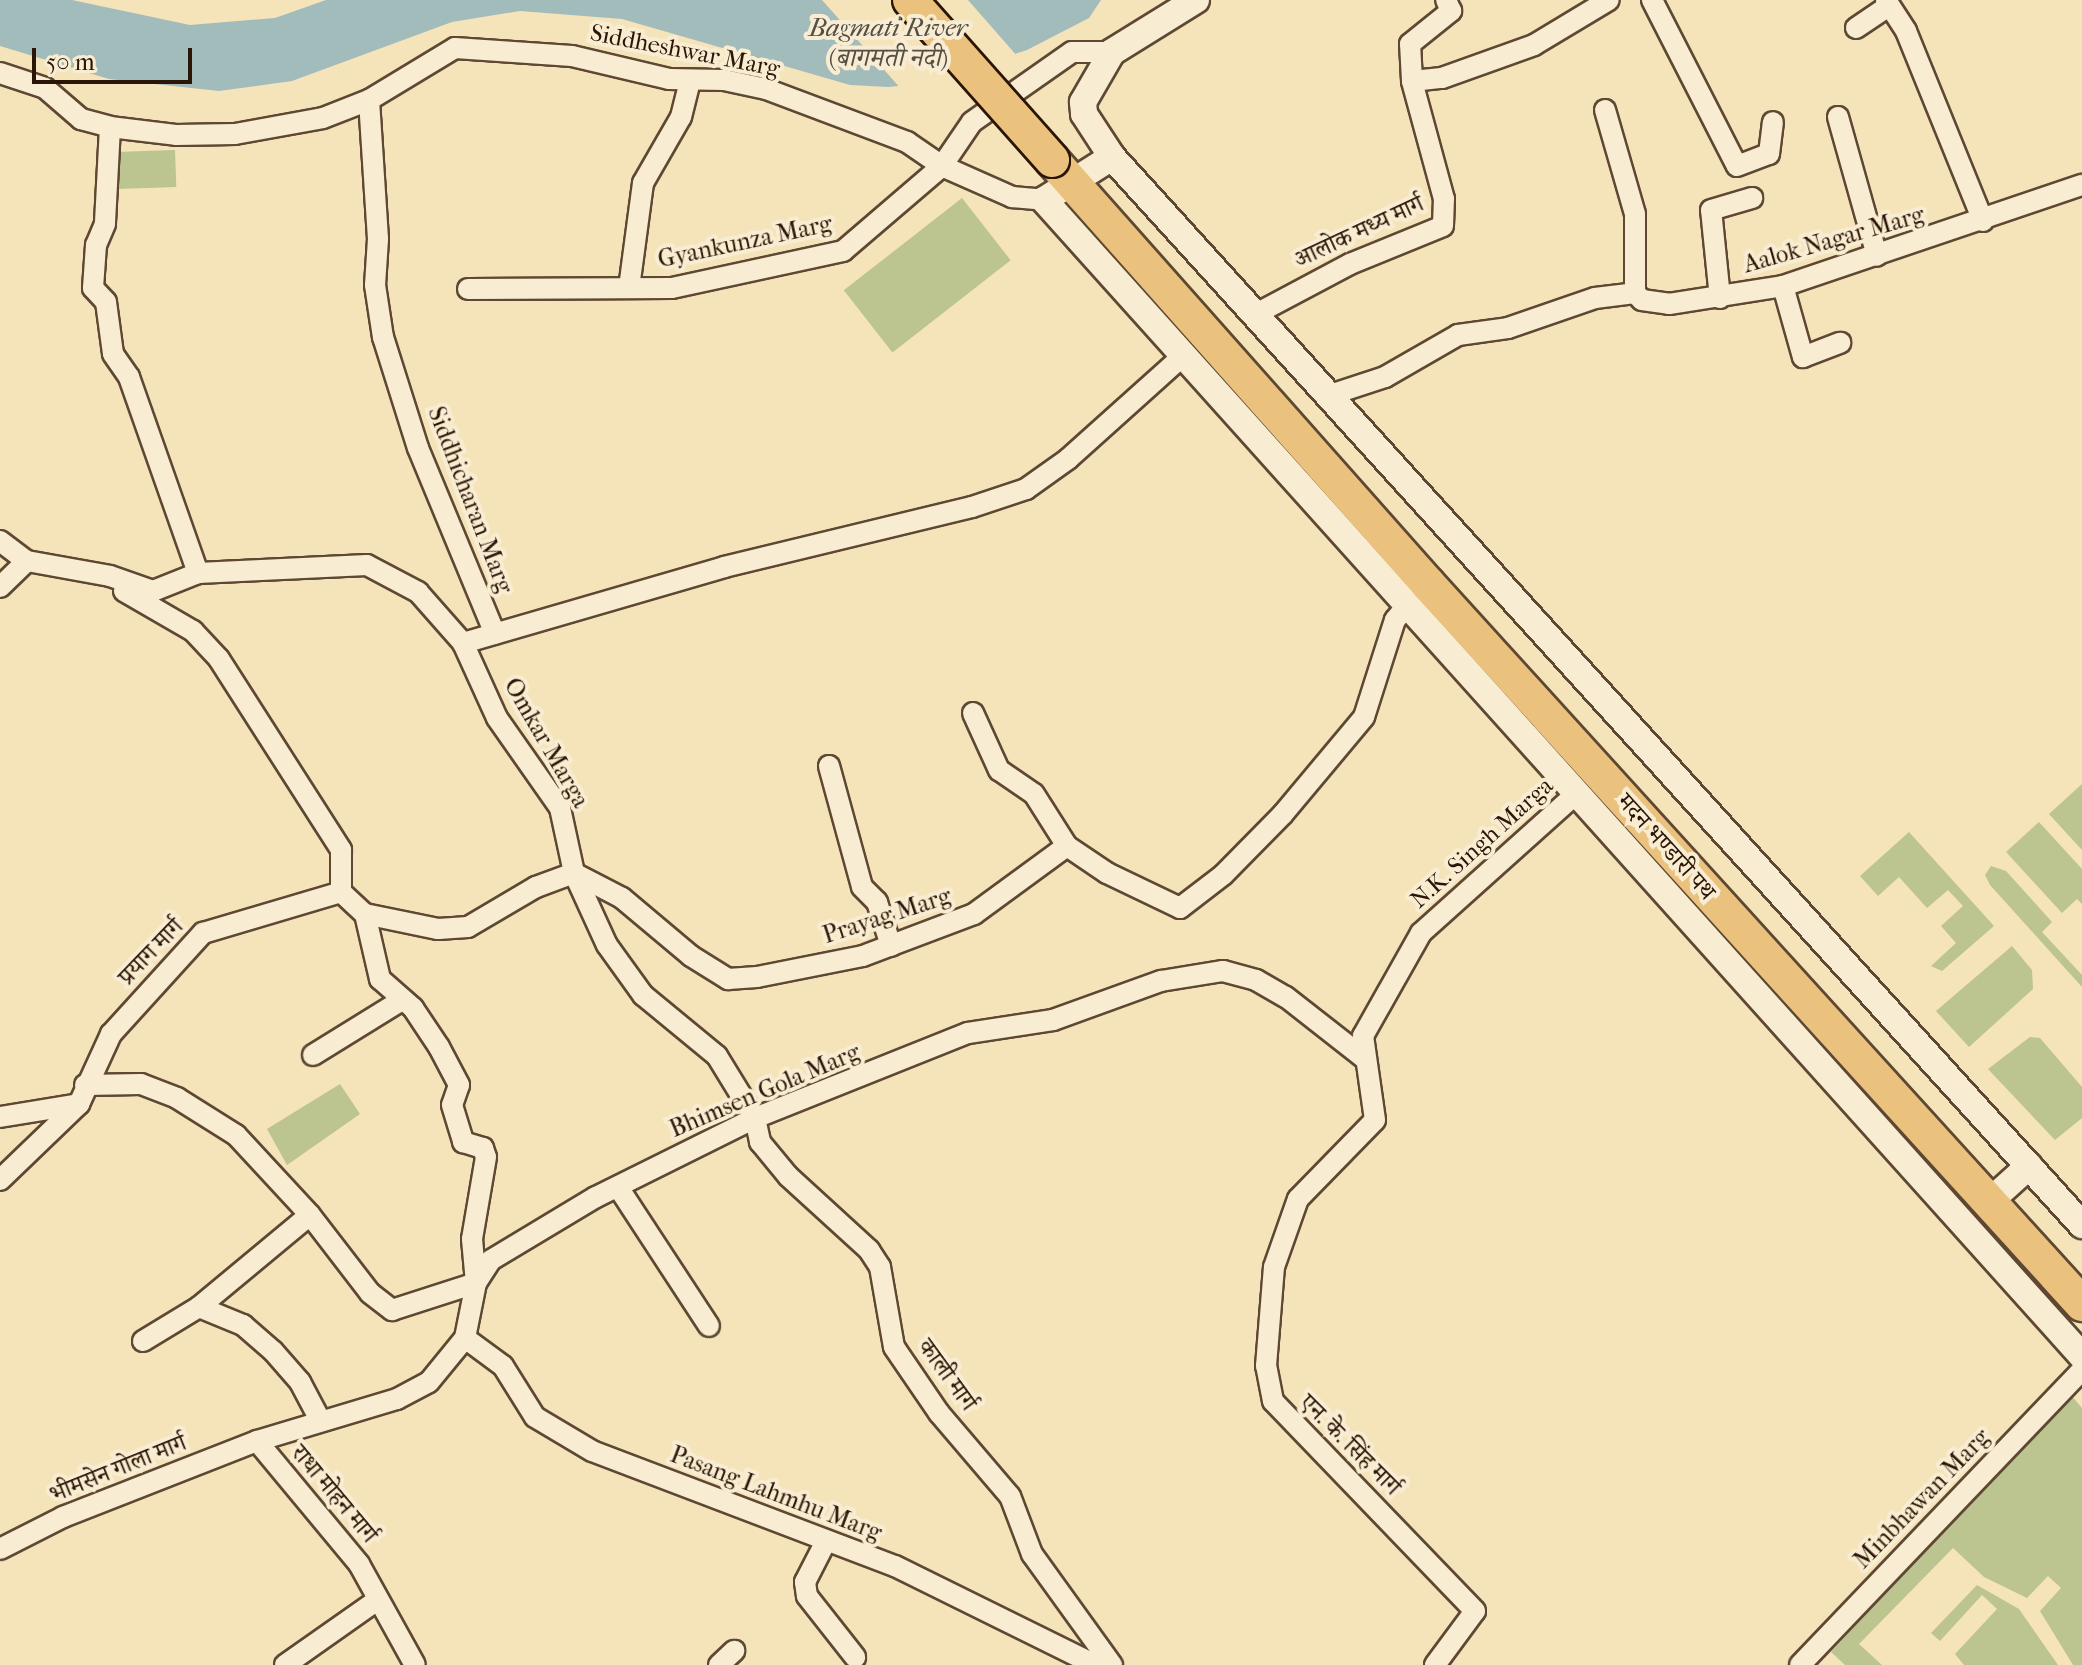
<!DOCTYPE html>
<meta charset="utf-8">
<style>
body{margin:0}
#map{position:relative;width:2082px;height:1665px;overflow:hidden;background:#f5e3ba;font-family:"IM FELL French Canon","Noto Serif Devanagari",serif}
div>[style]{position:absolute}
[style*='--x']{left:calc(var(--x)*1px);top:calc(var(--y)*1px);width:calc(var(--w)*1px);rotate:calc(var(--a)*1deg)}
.green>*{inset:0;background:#bcc490;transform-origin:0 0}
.water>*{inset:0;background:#a2bbbb}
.pier>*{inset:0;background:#f5e3ba}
.roads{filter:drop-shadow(2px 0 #5e4833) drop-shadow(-2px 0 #5e4833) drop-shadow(0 2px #5e4833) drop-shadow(0 -2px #5e4833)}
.minor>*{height:20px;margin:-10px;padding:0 10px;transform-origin:10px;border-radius:10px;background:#f8edd2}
.tertiary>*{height:26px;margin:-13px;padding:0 13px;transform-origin:13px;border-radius:13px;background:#f8edd2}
.trunk>*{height:34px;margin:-17px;padding:0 17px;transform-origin:17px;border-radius:17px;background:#eac27d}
.bridges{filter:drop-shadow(2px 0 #2b1506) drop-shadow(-2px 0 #2b1506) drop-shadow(0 2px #2b1506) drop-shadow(0 -2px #2b1506)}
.trunk-bridge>*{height:34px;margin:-17px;padding:0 17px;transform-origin:17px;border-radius:17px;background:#eac27d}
span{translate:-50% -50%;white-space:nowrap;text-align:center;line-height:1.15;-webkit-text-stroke:8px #f8edd2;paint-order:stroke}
.street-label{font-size:24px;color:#2b1506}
.water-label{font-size:26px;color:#554f45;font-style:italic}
.scale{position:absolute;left:32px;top:48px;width:160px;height:36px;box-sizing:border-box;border:4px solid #2b1506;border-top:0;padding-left:10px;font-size:24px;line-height:28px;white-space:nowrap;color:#2b1506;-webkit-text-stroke:6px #f8edd2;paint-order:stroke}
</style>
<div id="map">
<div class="green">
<div style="left:175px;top:150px;width:37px;height:60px;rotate:88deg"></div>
<div style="left:962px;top:198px;width:79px;height:150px;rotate:52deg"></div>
<div style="clip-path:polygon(2082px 784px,2082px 850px,2049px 814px)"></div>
<div style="clip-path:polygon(2039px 822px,2082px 869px,2082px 904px,2077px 899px,2062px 913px,2006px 852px)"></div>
<div style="clip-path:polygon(1909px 832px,1994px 926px,1942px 971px,1931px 966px,1956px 943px,1941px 926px,1963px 906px,1948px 890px,1927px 908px,1899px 877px,1878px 896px,1860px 876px)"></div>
<div style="clip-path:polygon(1991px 866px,2006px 871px,2052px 922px,2042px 932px,2082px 975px,2082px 987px,1990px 885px,1985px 875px)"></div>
<div style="clip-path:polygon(2012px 946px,2032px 970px,2033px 989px,1969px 1047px,1936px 1011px)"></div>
<div style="clip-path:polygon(2030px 1037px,2040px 1038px,2082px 1087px,2082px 1118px,2055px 1140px,1988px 1069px)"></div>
<div style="clip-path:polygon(340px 1084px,360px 1114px,287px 1165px,267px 1129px)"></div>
<div style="clip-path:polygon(2070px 1394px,2082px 1408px,2082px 1665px,2073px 1665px,2040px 1611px,2061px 1588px,2048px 1576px,2027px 1598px,1984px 1577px,1953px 1548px,1859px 1644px,1882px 1665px,1845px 1665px,1831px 1652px)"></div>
<div style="clip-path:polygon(1977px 1585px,2019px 1609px,2058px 1665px,1964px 1665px,1955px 1654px,1997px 1609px,1982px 1595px,1940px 1641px,1931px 1633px)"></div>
</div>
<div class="water">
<div style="clip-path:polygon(0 0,72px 0,190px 25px,275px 18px,326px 0,1101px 0,1089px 18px,1027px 50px,924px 83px,889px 87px,850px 85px,622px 19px,520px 11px,452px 22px,292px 81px,219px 91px,109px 79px,0 46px)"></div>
</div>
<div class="pier">
<div style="clip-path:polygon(822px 0,968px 0,1018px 57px,902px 90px)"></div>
</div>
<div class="roads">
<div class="minor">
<div style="--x:1652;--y:0;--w:186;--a:62.9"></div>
<div style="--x:1737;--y:166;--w:34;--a:-21"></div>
<div style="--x:1769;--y:154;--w:32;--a:-83"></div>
<div style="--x:1886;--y:0;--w:37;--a:57"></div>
<div style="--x:1906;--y:31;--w:205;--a:67.9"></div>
<div style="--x:1856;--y:28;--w:40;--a:-34"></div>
<div style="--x:0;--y:73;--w:47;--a:18.4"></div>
<div style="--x:45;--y:88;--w:48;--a:40.7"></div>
<div style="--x:81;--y:119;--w:30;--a:15"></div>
<div style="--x:110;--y:127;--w:66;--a:6.9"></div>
<div style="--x:176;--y:135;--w:59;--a:-1"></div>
<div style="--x:235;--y:134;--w:89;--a:-10.3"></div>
<div style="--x:323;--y:118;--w:49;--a:-21.4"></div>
<div style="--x:369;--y:100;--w:100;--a:-31.2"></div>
<div style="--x:455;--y:48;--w:117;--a:3.9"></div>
<div style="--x:572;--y:56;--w:100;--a:13.3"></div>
<div style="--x:669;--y:79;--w:55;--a:1"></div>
<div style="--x:724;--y:80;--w:43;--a:12.1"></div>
<div style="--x:766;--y:89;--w:151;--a:20.6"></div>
<div style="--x:907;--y:142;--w:42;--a:34.4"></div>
<div style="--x:942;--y:166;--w:53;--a:-55.7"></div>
<div style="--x:972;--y:122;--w:122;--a:-35"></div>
<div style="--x:1072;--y:52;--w:40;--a:0"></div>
<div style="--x:1412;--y:81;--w:30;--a:-6"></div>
<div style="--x:1442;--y:78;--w:98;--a:-19.7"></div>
<div style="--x:1534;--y:45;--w:87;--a:-31"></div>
<div style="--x:369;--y:100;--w:139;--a:86.3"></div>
<div style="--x:378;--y:239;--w:46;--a:93.7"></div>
<div style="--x:375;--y:285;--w:53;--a:81.3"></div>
<div style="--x:383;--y:337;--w:116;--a:72.5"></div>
<div style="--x:418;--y:448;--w:201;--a:67.5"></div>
<div style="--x:1605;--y:110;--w:108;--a:73.9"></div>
<div style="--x:1635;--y:214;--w:79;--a:90"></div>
<div style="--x:1838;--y:117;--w:144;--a:74.3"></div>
<div style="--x:110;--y:127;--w:97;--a:93"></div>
<div style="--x:105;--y:224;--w:23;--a:113"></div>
<div style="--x:96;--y:245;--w:43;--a:94"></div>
<div style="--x:93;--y:288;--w:19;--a:47"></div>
<div style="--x:106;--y:302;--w:52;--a:82.3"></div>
<div style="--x:113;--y:354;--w:28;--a:55"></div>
<div style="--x:129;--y:377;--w:208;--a:70.6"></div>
<div style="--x:1783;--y:286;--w:74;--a:74.3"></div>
<div style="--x:1803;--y:357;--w:40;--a:-21"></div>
<div style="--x:629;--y:288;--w:106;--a:-82.4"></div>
<div style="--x:643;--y:183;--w:76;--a:-60.1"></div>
<div style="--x:681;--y:117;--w:36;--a:-76"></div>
<div style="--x:468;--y:289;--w:204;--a:-0.3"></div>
<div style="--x:672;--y:288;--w:175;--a:-12.2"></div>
<div style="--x:843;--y:251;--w:130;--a:-40.6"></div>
<div style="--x:942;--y:166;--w:77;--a:23.9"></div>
<div style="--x:1012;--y:197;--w:32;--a:5"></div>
<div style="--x:1720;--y:298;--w:88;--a:-95.8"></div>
<div style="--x:1711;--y:210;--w:43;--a:-16.3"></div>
<div style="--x:1254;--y:315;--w:109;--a:-28"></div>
<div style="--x:1350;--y:264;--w:100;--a:-22.2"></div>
<div style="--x:1443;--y:226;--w:27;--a:-88"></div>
<div style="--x:1444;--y:199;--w:122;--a:-105.2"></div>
<div style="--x:1412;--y:81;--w:37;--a:-93"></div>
<div style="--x:1410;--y:44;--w:53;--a:-38.8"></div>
<div style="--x:1451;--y:11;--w:12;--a:-114"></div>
<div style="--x:1327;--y:396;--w:61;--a:-18.1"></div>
<div style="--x:1385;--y:377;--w:84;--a:-29.9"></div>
<div style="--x:1458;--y:335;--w:50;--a:-8"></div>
<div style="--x:1508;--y:328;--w:92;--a:-19"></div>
<div style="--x:1595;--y:298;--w:40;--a:-7.1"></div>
<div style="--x:1635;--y:293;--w:10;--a:45"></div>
<div style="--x:1642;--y:300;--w:27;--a:8"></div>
<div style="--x:1669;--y:304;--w:115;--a:-9"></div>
<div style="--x:1783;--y:286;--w:316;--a:-18.7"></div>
<div style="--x:0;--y:541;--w:34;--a:37"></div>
<div style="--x:27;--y:561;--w:84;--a:10.2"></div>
<div style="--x:110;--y:576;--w:46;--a:19.2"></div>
<div style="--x:153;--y:591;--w:48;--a:-21.8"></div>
<div style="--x:198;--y:573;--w:169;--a:-2.7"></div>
<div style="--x:367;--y:565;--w:58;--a:27.9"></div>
<div style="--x:418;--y:592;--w:68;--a:48.6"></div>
<div style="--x:463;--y:643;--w:82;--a:65.6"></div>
<div style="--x:497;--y:718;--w:110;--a:55"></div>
<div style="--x:560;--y:808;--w:66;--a:77.8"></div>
<div style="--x:574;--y:873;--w:79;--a:65.4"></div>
<div style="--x:607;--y:945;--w:62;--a:54.2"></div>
<div style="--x:643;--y:995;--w:96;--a:39.5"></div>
<div style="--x:717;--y:1056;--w:73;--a:58.5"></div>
<div style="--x:755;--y:1118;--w:25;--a:78"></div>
<div style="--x:760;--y:1142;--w:44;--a:50.5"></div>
<div style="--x:788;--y:1176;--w:110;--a:42.4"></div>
<div style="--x:869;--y:1250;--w:20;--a:57"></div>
<div style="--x:880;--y:1267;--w:81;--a:80.1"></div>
<div style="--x:894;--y:1347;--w:80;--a:55.7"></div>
<div style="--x:939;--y:1413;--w:109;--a:49.5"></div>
<div style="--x:1010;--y:1496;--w:62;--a:69.2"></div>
<div style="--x:1032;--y:1554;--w:137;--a:54.2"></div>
<div style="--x:0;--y:587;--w:37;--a:-44"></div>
<div style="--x:124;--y:591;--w:80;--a:30.1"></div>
<div style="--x:193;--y:631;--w:38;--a:47"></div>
<div style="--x:219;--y:659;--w:227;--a:57.4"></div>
<div style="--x:341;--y:850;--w:42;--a:90"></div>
<div style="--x:463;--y:643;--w:272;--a:-16.2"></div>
<div style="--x:724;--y:567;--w:255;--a:-13.6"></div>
<div style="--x:972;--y:507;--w:57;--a:-18.4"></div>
<div style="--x:1026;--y:489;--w:52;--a:-35.5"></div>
<div style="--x:1068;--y:459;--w:157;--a:-41.9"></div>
<div style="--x:973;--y:713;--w:63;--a:65.5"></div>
<div style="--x:999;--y:770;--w:42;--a:34.4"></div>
<div style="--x:1034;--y:794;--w:62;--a:57.6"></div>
<div style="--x:1067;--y:846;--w:48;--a:34"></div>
<div style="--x:1107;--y:873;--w:81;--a:25.6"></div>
<div style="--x:1180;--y:908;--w:54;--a:-37.5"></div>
<div style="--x:1223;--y:875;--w:86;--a:-45.5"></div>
<div style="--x:1283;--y:814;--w:126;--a:-50.1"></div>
<div style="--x:1364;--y:717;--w:102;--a:-72.3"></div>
<div style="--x:1395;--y:620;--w:17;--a:-50"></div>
<div style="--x:829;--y:766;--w:125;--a:74.7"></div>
<div style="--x:862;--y:887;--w:21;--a:45"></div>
<div style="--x:877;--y:902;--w:46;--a:72.3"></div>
<div style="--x:341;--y:892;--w:33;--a:43"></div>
<div style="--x:365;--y:914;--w:75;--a:11.6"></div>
<div style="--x:438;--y:929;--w:30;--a:-4"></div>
<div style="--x:468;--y:927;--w:79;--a:-30.5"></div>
<div style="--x:536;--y:887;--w:40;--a:-20.2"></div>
<div style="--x:574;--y:873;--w:54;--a:27.5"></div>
<div style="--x:622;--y:898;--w:90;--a:40"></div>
<div style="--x:691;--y:956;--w:44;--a:31.9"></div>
<div style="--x:728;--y:979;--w:29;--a:-4"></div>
<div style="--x:757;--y:977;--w:108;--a:-11.2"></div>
<div style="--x:863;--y:956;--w:119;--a:-20.7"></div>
<div style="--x:974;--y:914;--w:115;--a:-36.2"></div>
<div style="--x:365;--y:914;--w:67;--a:77"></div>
<div style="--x:380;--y:979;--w:44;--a:41.3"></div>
<div style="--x:413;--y:1008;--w:47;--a:56.3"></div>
<div style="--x:439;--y:1047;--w:43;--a:62.2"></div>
<div style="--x:459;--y:1085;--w:21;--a:109"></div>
<div style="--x:452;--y:1105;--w:39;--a:73"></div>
<div style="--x:463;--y:1142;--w:21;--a:17"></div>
<div style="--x:483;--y:1148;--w:9;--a:72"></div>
<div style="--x:486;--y:1157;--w:83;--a:99.7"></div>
<div style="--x:472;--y:1239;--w:44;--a:84.8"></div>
<div style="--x:313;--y:1055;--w:105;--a:-31.7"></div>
<div style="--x:85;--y:1085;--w:56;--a:-1"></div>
<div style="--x:141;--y:1084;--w:39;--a:21"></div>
<div style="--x:177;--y:1098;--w:70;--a:32.1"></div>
<div style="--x:236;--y:1135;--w:109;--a:47.2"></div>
<div style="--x:310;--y:1215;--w:98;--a:52.4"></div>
<div style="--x:370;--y:1293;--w:28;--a:38"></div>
<div style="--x:392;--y:1310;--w:88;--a:-17.8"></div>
<div style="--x:0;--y:1117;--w:80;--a:-9.3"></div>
<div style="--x:0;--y:1180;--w:110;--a:-43.9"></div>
<div style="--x:79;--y:1104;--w:77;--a:-65.4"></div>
<div style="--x:111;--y:1034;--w:137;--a:-47.7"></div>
<div style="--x:203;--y:933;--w:144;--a:-16.5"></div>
<div style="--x:618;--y:1187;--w:166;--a:56.8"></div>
<div style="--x:199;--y:1307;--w:48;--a:22.2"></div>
<div style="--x:243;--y:1325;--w:40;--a:41"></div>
<div style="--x:273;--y:1351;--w:41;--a:48.9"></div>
<div style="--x:300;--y:1382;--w:43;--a:62.2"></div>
<div style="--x:465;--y:1338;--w:47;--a:36.4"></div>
<div style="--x:503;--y:1366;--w:60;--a:57.9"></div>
<div style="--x:535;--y:1417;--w:66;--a:30.8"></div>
<div style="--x:592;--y:1451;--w:324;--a:20.8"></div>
<div style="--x:895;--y:1566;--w:223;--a:26.3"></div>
<div style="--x:143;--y:1341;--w:66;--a:-31.3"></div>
<div style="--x:199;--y:1307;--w:144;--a:-39.7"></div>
<div style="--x:257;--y:1441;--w:160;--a:50.3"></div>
<div style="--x:359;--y:1564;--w:115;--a:61"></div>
<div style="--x:825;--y:1543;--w:44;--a:117.1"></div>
<div style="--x:805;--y:1582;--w:14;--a:82"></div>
<div style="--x:807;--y:1596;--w:78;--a:51.8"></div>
<div style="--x:0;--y:1549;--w:71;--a:-26.9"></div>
<div style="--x:63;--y:1517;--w:208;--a:-21.4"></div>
<div style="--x:257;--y:1441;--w:146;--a:-16.7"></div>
<div style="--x:397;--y:1399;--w:36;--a:-28"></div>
<div style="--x:429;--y:1382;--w:57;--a:-50.7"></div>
<div style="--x:465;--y:1338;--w:56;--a:-78.7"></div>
<div style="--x:476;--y:1283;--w:27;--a:-57"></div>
<div style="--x:491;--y:1260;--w:122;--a:-31"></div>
<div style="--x:596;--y:1197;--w:178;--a:-26.4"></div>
<div style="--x:755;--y:1118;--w:229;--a:-21.8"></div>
<div style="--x:968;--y:1033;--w:86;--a:-8.7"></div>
<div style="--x:1053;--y:1020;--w:115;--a:-19.9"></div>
<div style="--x:1161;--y:981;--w:63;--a:-9.2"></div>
<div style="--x:1223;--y:971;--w:34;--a:15"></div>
<div style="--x:1256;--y:980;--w:34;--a:30"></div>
<div style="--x:1286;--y:997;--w:100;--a:38.1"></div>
<div style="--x:285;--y:1665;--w:111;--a:-35.1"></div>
<div style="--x:719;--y:1665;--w:21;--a:-43"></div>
<div style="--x:1435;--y:1665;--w:67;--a:-53.5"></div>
<div style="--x:1475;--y:1611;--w:291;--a:-133.9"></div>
<div style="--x:1273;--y:1401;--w:36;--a:-101"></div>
<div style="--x:1266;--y:1366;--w:99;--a:-85.4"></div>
<div style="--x:1274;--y:1267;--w:72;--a:-70.6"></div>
<div style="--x:1298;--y:1199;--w:110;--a:-45.7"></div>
<div style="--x:1375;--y:1120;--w:85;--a:-98.1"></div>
<div style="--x:1363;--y:1036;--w:118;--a:-60.6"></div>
<div style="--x:1421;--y:933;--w:208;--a:-41.9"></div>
<div style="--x:1800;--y:1665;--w:408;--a:-46.3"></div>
</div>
<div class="tertiary">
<div style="--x:1196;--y:0;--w:99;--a:148.2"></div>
<div style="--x:1112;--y:52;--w:58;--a:120.1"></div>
<div style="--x:1083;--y:102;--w:12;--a:85"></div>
<div style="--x:1084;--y:114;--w:51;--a:56.9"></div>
<div style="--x:1112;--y:157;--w:1443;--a:47.75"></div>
<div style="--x:1112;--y:157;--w:80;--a:147.7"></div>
<div style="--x:1044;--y:200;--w:1554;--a:48.08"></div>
<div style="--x:1989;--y:1202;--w:54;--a:-42"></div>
</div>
<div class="trunk">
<div style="--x:1052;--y:160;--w:567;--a:48.43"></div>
<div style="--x:1428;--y:584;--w:973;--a:47.75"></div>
</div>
</div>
<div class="bridges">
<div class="trunk-bridge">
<div style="--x:910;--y:0;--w:214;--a:48.4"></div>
</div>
</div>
<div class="street-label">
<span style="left:685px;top:51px;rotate:11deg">Siddheshwar Marg</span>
<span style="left:1359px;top:232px;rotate:-25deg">आलोक मध्य मार्ग</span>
<span style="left:1834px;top:240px;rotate:-16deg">Aalok Nagar Marg</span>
<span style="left:745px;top:242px;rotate:-12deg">Gyankunza Marg</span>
<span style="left:470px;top:500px;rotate:69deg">Siddhicharan Marg</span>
<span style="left:546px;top:743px;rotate:60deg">Omkar Marga</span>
<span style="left:1482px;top:843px;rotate:-42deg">N.K. Singh Marga</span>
<span style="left:1666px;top:847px;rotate:48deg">मदन भण्डारी पथ</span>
<span style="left:887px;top:916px;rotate:-18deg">Prayag Marg</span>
<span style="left:151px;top:952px;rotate:-46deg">प्रयाग मार्ग</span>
<span style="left:765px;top:1091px;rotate:-23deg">Bhimsen Gola Marg</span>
<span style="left:947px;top:1375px;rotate:54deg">काली मार्ग</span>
<span style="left:1350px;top:1445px;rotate:45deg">एन. के. सिंह मार्ग</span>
<span style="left:118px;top:1469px;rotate:-22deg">भीमसेन गोला मार्ग</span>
<span style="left:334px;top:1494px;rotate:50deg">राधा मोहन मार्ग</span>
<span style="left:776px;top:1494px;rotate:21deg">Pasang Lahmhu Marg</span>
<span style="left:1922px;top:1499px;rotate:-46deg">Minbhawan Marg</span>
</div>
<div class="water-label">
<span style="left:888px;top:43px">Bagmati River<br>(बागमती नदी)</span>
</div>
<div class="scale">50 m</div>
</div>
